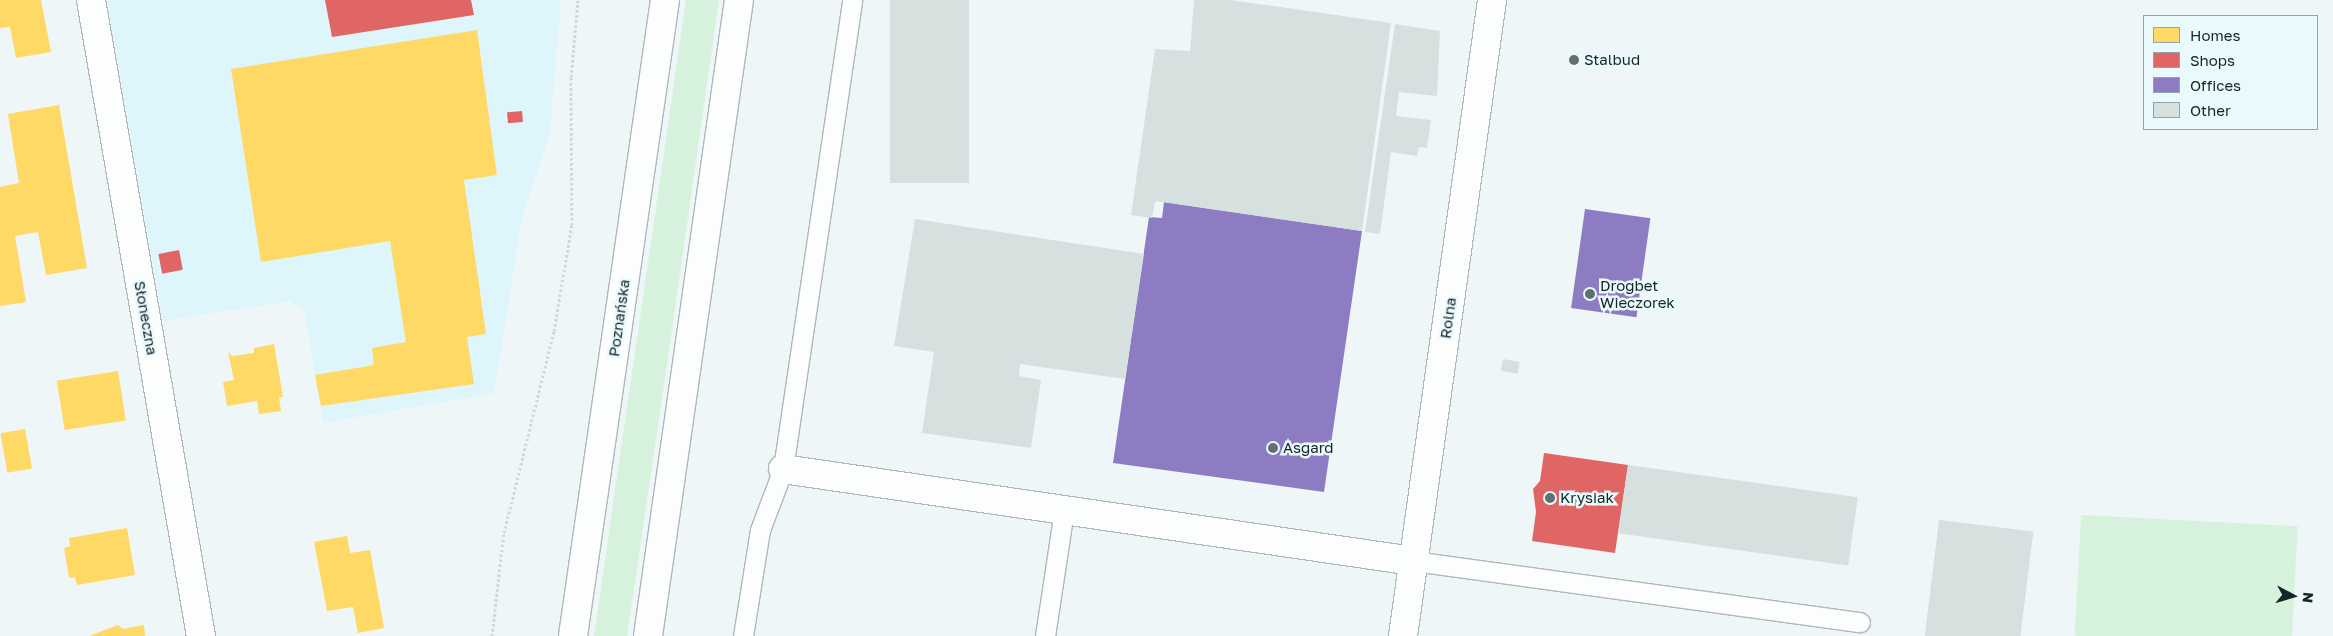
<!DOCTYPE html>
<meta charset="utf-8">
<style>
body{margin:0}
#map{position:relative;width:2333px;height:636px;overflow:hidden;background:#eef6f8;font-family:"Golos Text",sans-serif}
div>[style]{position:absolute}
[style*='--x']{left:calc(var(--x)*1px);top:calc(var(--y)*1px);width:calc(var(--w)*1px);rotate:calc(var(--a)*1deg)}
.built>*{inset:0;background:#def6fb}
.green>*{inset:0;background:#d7f2dc;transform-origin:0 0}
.homes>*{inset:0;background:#ffd966;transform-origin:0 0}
.shops>*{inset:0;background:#e06666;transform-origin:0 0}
.offices>*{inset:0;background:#8e7cc3;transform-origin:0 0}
.building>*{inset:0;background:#d5e0df;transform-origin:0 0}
.path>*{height:3px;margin-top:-1.5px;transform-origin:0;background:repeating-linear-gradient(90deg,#d4d7d9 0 2.5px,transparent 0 5px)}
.roads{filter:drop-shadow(1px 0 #aeb8ba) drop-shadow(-1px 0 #aeb8ba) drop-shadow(0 1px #aeb8ba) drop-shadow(0 -1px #aeb8ba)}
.lane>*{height:19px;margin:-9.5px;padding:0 9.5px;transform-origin:9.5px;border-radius:9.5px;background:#fcfefe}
.street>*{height:28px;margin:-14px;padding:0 14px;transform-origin:14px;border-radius:14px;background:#fcfefe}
.secondary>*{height:28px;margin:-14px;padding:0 14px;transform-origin:14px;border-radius:14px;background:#fcfefe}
.primary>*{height:28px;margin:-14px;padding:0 14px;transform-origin:14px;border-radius:14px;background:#fcfefe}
.dots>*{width:14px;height:14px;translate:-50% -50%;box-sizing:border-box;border:2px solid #eaf9fc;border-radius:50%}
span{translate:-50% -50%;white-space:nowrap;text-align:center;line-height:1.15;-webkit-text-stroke:5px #eaf9fc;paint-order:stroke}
.poi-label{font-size:15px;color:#162528}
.left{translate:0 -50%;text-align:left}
.street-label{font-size:15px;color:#162528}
.legend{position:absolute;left:2143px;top:15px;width:175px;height:115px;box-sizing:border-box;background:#eaf9fc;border:1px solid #95a4a7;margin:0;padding:6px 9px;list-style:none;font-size:15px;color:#162528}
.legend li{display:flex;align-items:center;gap:10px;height:25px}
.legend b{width:25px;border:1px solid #95a4a7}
.north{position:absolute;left:2268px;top:571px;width:50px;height:50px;-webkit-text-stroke:4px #eaf9fc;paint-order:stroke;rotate:96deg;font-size:14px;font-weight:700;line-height:20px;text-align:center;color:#162528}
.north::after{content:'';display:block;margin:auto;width:18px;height:22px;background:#162528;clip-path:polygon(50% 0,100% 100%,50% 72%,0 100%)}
</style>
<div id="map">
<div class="built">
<div style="clip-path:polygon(107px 0,561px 0,550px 133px,522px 218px,494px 393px,323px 423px,304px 310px,290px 301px,163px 321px)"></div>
</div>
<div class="green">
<div style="clip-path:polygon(686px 0,719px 0,669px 351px,627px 636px,594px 636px)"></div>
<div style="left:2081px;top:515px;width:217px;height:121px;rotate:3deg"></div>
</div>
<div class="homes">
<div style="clip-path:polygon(0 0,41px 0,51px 52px,16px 58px,10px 27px,0 28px)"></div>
<div style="clip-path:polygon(477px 30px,497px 175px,464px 180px,486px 334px,467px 337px,474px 384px,321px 406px,315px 375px,374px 365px,372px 348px,406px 342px,390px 241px,261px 262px,231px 69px)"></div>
<div style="clip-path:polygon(59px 105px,87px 268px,46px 275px,38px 232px,15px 236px,26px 302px,0 306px,0 187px,19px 183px,8px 114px)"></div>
<div style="clip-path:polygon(274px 344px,283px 397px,279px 397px,281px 411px,259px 414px,257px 401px,227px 406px,223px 382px,234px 380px,228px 352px,232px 356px,254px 353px,254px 348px)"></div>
<div style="left:118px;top:371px;width:50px;height:62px;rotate:81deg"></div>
<div style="left:25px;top:429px;width:40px;height:25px;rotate:80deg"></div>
<div style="clip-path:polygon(127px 528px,135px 575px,77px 585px,75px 577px,69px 578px,64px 548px,70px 546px,69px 538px)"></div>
<div style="clip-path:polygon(347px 536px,350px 553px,370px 550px,384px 628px,358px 633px,353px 607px,327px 611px,314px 542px)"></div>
<div style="clip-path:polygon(118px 625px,123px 629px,144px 625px,145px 636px,89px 636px)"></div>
</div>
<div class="shops">
<div style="clip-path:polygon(325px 0,471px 0,474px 15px,332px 37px)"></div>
<div style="left:522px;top:111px;width:11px;height:15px;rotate:85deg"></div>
<div style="left:179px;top:250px;width:20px;height:21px;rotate:79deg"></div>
<div style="clip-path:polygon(1544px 453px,1628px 465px,1615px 553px,1532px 541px,1536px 512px,1533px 489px,1540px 481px)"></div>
</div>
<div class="offices">
<div style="clip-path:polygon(1164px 202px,1362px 231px,1324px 492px,1113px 463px,1149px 217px,1162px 218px)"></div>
<div style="left:1585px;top:209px;width:66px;height:100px;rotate:8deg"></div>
</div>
<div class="building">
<div style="left:890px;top:0;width:79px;height:183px"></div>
<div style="clip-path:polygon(1194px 0,1231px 0,1391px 23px,1362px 231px,1155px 201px,1152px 218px,1131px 215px,1155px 49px,1190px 51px)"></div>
<div style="clip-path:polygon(1395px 24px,1440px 31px,1437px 96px,1399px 92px,1396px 116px,1431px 120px,1427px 148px,1419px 147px,1417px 156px,1391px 152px,1380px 234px,1365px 232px)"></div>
<div style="clip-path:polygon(915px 219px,1144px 254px,1125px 379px,1020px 364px,1019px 376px,1041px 380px,1031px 448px,922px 433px,934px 352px,894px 346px)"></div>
<div style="left:1503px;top:359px;width:17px;height:12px;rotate:10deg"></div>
<div style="left:1628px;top:465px;width:232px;height:69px;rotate:8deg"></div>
<div style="left:1939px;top:520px;width:95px;height:117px;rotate:7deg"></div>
</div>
<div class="path">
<div style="--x:492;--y:636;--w:104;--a:-83.4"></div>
<div style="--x:504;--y:533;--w:208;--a:-76.1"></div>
<div style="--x:554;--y:331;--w:108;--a:-80.4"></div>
<div style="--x:572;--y:225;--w:148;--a:-90.4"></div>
<div style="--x:571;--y:77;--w:77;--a:-84.8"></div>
</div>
<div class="roads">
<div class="lane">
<div style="--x:1413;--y:561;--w:451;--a:7.8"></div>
<div style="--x:743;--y:636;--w:107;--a:-80.9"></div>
<div style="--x:760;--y:530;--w:65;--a:-69.3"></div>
<div style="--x:783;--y:469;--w:474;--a:-81.6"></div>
<div style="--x:1045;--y:636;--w:127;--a:-81.4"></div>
</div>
<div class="street">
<div style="--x:91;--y:0;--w:645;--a:80.19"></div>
<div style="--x:783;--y:469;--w:637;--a:8.31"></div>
</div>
<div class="secondary">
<div style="--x:1403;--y:636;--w:642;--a:-82.03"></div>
</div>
<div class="primary">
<div style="--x:573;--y:636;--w:643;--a:-81.77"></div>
<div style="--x:648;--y:636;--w:642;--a:-81.86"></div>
</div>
</div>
<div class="dots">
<div style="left:1574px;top:60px;background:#626e71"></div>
<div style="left:1590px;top:294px;background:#626e71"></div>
<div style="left:1273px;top:448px;background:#626e71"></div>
<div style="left:1550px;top:498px;background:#626e71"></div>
</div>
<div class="poi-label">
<span class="left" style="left:1584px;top:60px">Stalbud</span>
<span class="left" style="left:1600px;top:294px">Drogbet<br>Wieczorek</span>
<span class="left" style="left:1283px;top:448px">Asgard</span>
<span class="left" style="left:1560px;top:498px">Krysiak</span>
</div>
<div class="street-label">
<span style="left:146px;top:318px;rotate:80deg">Słoneczna</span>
<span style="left:619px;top:318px;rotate:-82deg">Poznańska</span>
<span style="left:1448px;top:318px;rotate:-82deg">Rolna</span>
</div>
<ul class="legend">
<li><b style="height:14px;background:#ffd966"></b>Homes</li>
<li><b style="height:14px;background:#e06666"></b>Shops</li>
<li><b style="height:14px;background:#8e7cc3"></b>Offices</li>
<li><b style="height:14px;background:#d5e0df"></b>Other</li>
</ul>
<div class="north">N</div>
</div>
